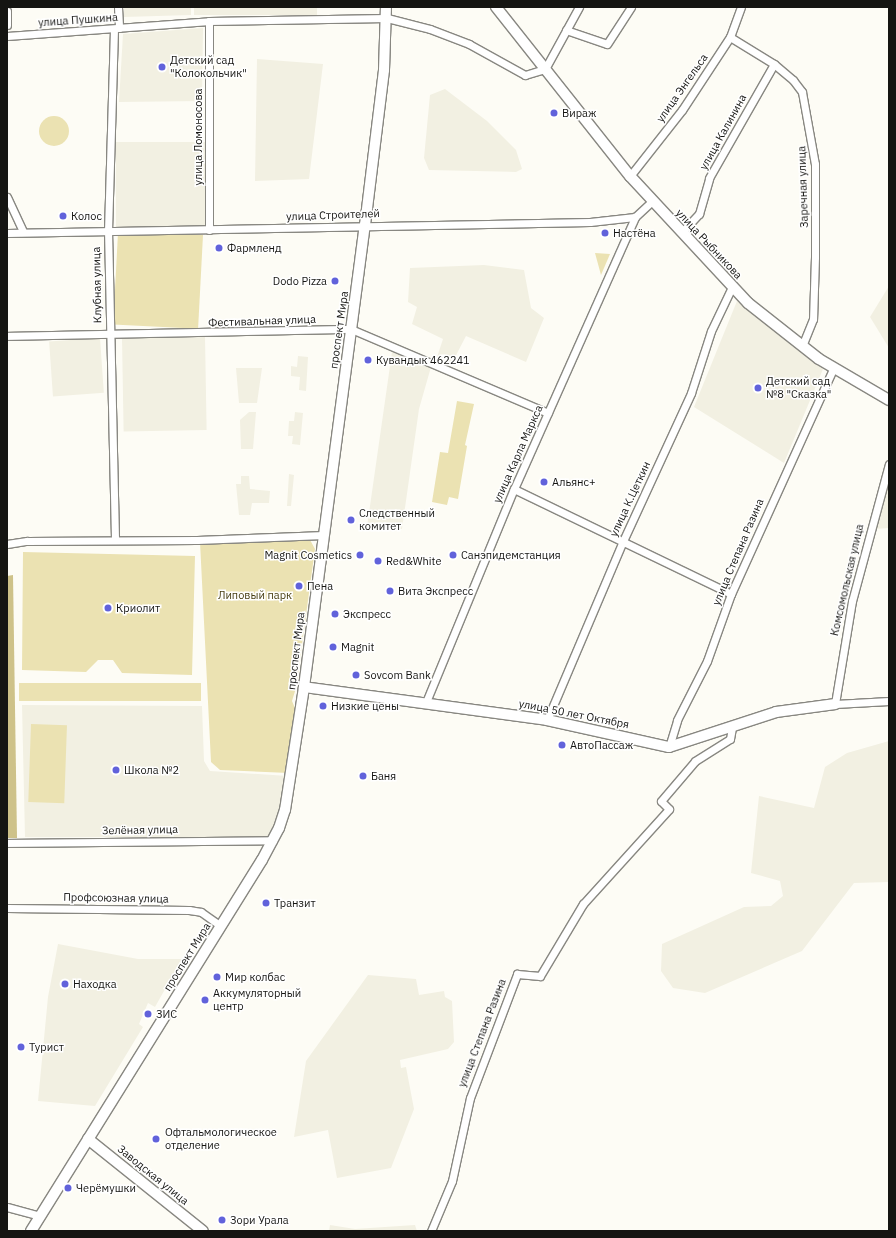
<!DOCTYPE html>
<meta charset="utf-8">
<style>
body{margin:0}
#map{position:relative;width:896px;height:1238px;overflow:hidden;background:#fdfcf5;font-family:"IBM Plex Sans",sans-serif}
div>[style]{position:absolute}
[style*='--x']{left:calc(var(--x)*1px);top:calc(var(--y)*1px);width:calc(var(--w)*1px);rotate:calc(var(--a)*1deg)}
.built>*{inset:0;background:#f2f0e2;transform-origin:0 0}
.green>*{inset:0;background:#ebe2b2;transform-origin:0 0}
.round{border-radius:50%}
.forest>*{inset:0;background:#cec289}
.roads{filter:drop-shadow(1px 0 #888781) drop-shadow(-1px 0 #888781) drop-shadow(0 1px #888781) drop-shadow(0 -1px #888781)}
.street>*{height:7px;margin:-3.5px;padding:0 3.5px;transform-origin:3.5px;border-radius:3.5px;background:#fff}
.secondary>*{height:10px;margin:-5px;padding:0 5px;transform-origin:5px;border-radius:5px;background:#fff}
.dots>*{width:11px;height:11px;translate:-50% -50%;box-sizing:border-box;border:2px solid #fff;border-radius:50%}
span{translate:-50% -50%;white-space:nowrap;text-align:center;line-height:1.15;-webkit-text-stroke:3px #fff;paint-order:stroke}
.street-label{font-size:11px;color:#151512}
.poi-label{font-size:11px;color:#151512}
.left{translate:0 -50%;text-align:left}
.right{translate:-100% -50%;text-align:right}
.park-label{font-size:11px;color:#463d10}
.frame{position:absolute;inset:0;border:8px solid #151512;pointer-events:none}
</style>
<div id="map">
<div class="built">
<div style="clip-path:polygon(124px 7px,191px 7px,191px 15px,124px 17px)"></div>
<div style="left:194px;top:7px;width:123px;height:8px"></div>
<div style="clip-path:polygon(203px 28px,202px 101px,119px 102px,123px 34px)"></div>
<div style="clip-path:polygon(257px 59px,323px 64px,309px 179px,255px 181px)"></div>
<div style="clip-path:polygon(445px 89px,487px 121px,516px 150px,522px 169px,516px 172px,429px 170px,424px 158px,430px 95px)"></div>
<div style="left:207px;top:142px;width:86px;height:91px;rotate:90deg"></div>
<div style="clip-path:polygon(484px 265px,524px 270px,531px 308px,544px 318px,526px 362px,466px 336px,452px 363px,437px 357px,443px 339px,412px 324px,417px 307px,408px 302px,410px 268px)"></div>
<div style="clip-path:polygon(889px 286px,889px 348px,870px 317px)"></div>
<div style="clip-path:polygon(737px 301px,823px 369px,784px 463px,694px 407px)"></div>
<div style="left:205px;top:337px;width:93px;height:83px;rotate:89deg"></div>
<div style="left:100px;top:338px;width:55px;height:51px;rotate:86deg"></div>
<div style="clip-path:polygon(392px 352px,431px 367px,419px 409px,402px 529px,367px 527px)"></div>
<div style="clip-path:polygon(298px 356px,308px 357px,306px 391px,299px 390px,300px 377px,291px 376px,291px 366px,297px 367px)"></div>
<div style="clip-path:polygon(236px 368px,262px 368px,257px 403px,239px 403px)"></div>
<div style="clip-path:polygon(249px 412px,256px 412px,253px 449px,241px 449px,240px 420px)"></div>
<div style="clip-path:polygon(295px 412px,303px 413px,300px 445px,292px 444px,293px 436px,288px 436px,289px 421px,294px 421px)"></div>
<div style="clip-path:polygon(289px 474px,294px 475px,291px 506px,287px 506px)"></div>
<div style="clip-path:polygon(241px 476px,249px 476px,250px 489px,270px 491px,269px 503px,252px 503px,250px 515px,239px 515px,236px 484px,241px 484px)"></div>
<div style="clip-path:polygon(887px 483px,889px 483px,889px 528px,875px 529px)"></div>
<div style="clip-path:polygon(22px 705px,202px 706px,204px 761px,210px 771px,288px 776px,282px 807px,271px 837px,25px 837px)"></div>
<div style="clip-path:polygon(889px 741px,889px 882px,854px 883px,802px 951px,705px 993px,673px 988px,661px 971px,662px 944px,744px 907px,771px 906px,783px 896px,780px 881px,751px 873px,759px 796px,814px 808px,825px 767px,847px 753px)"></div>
<div style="clip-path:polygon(58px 944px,138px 959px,182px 959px,155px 1007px,148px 1003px,139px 1024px,143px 1027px,95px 1106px,38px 1101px,48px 997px)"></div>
<div style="clip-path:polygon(368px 975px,416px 979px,419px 995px,444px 991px,445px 997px,452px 1001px,454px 1042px,448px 1049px,400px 1060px,401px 1068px,406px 1067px,414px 1109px,391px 1168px,337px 1178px,328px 1130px,294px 1137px,306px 1061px)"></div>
<div style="clip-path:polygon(330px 1225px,355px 1229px,415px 1225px,417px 1231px,329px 1231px)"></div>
</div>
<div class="green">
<div class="round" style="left:39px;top:116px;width:30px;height:30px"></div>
<div style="left:203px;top:235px;width:94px;height:85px;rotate:93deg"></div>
<div style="clip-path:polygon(595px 253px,610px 254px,601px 275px)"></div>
<div style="clip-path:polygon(457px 401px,474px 404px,465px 445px,467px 446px,458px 499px,449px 497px,447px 505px,432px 502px,440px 452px,448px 453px)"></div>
<div style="clip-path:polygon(309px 538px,315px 549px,296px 688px,292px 701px,297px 713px,289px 773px,220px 770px,211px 762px,200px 542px)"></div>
<div style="clip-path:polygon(23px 552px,195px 556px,192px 675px,122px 673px,113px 660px,98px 660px,86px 672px,22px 670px)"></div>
<div style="left:19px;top:683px;width:182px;height:18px"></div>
<div style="left:31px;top:724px;width:36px;height:78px;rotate:2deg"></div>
</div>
<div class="forest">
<div style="clip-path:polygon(13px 575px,17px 838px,7px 838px,7px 576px)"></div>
</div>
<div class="roads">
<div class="street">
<div style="--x:118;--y:7;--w:21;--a:87"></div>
<div style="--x:7;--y:11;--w:14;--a:90"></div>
<div style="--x:114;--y:29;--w:201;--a:91.7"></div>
<div style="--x:108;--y:230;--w:310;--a:88.7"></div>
<div style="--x:566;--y:30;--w:43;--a:18.9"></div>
<div style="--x:607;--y:44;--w:44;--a:-57"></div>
<div style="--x:7;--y:36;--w:203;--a:-4.2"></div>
<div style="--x:209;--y:21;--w:178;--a:-1"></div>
<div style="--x:387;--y:18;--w:44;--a:14.3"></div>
<div style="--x:430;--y:29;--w:42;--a:21"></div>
<div style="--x:469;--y:44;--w:64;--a:29"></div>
<div style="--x:525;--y:75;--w:21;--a:-17"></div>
<div style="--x:545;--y:69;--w:71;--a:-61.3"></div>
<div style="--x:730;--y:37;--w:52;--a:31.5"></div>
<div style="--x:774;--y:64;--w:25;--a:40"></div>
<div style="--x:793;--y:80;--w:15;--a:53"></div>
<div style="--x:802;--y:92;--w:73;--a:79.8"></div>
<div style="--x:815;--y:164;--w:93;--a:90"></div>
<div style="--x:815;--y:257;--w:62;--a:91.8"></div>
<div style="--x:813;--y:319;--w:29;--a:112"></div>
<div style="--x:630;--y:176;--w:84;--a:-51.8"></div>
<div style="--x:682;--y:110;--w:87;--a:-56.7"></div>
<div style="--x:730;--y:37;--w:32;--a:-70"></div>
<div style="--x:7;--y:197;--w:38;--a:65"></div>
<div style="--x:209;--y:230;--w:209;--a:-90"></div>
<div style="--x:682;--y:232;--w:25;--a:-47"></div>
<div style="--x:699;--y:214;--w:37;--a:-74"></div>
<div style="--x:709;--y:178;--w:131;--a:-60.3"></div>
<div style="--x:7;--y:233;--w:583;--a:-1.08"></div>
<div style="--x:590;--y:222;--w:45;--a:-6.3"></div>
<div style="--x:635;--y:217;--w:25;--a:-43"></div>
<div style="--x:7;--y:336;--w:344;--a:-1.2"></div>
<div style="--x:351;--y:329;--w:214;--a:23.1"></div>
<div style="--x:889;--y:464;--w:142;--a:105.1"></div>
<div style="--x:852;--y:601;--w:104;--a:99.4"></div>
<div style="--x:835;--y:704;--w:54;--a:-3.2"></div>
<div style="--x:514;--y:489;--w:241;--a:25.8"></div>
<div style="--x:7;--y:544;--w:20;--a:-9"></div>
<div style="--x:27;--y:541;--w:170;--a:-0.3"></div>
<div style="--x:197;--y:540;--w:127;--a:-2.3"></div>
<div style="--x:426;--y:702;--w:230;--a:-67.6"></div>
<div style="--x:514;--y:489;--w:298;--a:-66"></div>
<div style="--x:547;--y:720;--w:194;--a:-67"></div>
<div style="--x:623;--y:541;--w:163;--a:-65.3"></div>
<div style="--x:691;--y:393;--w:65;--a:-72.1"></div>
<div style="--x:711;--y:331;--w:49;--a:-64.5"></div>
<div style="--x:669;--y:747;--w:28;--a:-73"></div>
<div style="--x:677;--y:720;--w:66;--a:-63"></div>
<div style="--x:707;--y:661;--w:71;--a:-70.3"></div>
<div style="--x:731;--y:594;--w:247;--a:-65.6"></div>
<div style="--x:7;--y:843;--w:266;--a:-0.6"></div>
<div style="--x:7;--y:908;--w:182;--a:0.6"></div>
<div style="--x:189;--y:910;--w:12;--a:9"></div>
<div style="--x:201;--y:912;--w:24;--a:35"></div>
<div style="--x:7;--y:1207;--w:34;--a:15"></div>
<div style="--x:431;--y:1231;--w:54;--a:-67.2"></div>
<div style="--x:452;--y:1181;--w:85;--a:-77.8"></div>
<div style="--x:470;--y:1098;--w:133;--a:-69.2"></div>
<div style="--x:517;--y:974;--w:23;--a:5"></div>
<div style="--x:540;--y:976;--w:84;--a:-59.2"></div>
<div style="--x:583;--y:904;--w:128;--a:-47.8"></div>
<div style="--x:669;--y:809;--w:11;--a:-135"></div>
<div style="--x:661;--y:801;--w:52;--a:-49.6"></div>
<div style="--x:695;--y:761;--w:41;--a:-32.2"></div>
<div style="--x:730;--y:739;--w:11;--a:-80"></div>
</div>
<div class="secondary">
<div style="--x:496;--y:7;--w:216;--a:51.6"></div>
<div style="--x:630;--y:176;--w:173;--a:47.1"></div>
<div style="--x:748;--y:303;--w:90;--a:38.3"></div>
<div style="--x:819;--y:359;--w:81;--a:30.4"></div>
<div style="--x:304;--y:687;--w:245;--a:7.7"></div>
<div style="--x:547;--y:720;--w:125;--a:12.5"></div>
<div style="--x:669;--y:747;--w:113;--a:-18.1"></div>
<div style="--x:776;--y:712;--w:60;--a:-7.7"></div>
<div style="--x:88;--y:1139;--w:147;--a:38.7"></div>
<div style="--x:31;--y:1231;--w:437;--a:-58.1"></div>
<div style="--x:262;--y:860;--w:36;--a:-62"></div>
<div style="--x:279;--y:828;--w:19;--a:-72"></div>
<div style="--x:285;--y:810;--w:124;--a:-81.2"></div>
<div style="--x:304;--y:687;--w:466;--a:-82.5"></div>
<div style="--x:365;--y:225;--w:156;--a:-83"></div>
<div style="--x:384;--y:70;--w:63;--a:-88.2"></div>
</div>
</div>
<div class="dots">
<div style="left:162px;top:67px;background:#6162db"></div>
<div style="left:554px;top:113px;background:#6162db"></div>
<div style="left:63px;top:216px;background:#6162db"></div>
<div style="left:605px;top:233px;background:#6162db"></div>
<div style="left:219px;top:248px;background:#6162db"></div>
<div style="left:335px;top:281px;background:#6162db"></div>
<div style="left:368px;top:360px;background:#6162db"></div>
<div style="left:758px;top:388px;background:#6162db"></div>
<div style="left:544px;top:482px;background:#6162db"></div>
<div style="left:351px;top:520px;background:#6162db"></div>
<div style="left:360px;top:555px;background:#6162db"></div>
<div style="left:453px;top:555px;background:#6162db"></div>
<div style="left:378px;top:561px;background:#6162db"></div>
<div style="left:299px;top:586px;background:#6162db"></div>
<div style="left:390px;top:591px;background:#6162db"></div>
<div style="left:108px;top:608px;background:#6162db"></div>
<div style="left:335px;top:614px;background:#6162db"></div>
<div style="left:333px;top:647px;background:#6162db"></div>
<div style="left:356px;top:675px;background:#6162db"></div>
<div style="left:323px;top:706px;background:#6162db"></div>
<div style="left:562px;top:745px;background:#6162db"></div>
<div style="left:116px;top:770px;background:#6162db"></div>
<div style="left:363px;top:776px;background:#6162db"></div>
<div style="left:266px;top:903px;background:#6162db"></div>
<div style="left:217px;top:977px;background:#6162db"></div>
<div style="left:65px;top:984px;background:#6162db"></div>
<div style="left:205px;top:1000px;background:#6162db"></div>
<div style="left:148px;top:1014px;background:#6162db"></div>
<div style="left:21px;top:1047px;background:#6162db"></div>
<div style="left:156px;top:1139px;background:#6162db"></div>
<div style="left:68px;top:1188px;background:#6162db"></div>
<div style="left:222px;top:1220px;background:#6162db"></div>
</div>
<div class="street-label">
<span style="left:78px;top:20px;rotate:-4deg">улица Пушкина</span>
<span style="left:682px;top:88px;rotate:-55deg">улица Энгельса</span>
<span style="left:723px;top:132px;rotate:-61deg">улица Калинина</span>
<span style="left:198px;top:137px;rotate:-90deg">улица Ломоносова</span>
<span style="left:803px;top:187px;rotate:-92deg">Заречная улица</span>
<span style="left:333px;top:215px;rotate:-2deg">улица Строителей</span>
<span style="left:709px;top:244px;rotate:47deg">улица Рыбникова</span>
<span style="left:97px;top:285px;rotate:-91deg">Клубная улица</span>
<span style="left:262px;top:321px;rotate:-2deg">Фестивальная улица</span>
<span style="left:339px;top:330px;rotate:-82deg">проспект Мира</span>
<span style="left:518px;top:454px;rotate:-66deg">улица Карла Маркса</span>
<span style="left:630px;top:499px;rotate:-65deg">улица К.Цеткин</span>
<span style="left:738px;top:552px;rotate:-67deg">улица Степана Разина</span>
<span style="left:847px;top:580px;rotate:-77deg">Комсомольская улица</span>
<span style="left:296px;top:651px;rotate:-83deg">проспект Мира</span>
<span style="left:574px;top:714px;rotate:11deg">улица 50 лет Октября</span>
<span style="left:140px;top:830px;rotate:-1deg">Зелёная улица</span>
<span style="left:116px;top:898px;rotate:1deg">Профсоюзная улица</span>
<span style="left:187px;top:957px;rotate:-58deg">проспект Мира</span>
<span style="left:482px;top:1033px;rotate:-69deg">улица Степана Разина</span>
<span style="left:153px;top:1175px;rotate:39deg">Заводская улица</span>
</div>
<div class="poi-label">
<span class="left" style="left:170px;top:67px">Детский сад<br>"Колокольчик"</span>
<span class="left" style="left:562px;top:113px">Вираж</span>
<span class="left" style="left:71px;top:216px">Колос</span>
<span class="left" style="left:613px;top:233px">Настёна</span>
<span class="left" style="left:227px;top:248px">Фармленд</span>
<span class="right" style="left:327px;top:281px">Dodo Pizza</span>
<span class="left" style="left:376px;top:360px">Кувандык 462241</span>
<span class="left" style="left:766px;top:388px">Детский сад<br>№8 "Сказка"</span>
<span class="left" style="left:552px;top:482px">Альянс+</span>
<span class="left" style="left:359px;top:520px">Следственный<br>комитет</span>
<span class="right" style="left:352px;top:555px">Magnit Cosmetics</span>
<span class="left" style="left:461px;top:555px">Санэпидемстанция</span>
<span class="left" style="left:386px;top:561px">Red&amp;White</span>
<span class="left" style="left:307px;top:586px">Пена</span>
<span class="left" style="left:398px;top:591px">Вита Экспресс</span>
<span class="left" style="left:116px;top:608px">Криолит</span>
<span class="left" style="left:343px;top:614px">Экспресс</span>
<span class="left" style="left:341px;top:647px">Magnit</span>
<span class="left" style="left:364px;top:675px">Sovcom Bank</span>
<span class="left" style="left:331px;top:706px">Низкие цены</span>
<span class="left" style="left:570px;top:745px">АвтоПассаж</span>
<span class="left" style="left:124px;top:770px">Школа №2</span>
<span class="left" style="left:371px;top:776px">Баня</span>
<span class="left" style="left:274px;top:903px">Транзит</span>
<span class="left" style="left:225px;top:977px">Мир колбас</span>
<span class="left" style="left:73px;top:984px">Находка</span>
<span class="left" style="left:213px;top:1000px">Аккумуляторный<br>центр</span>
<span class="left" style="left:156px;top:1014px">ЗИС</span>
<span class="left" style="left:29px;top:1047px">Турист</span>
<span class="left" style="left:165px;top:1139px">Офтальмологическое<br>отделение</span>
<span class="left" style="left:76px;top:1188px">Черёмушки</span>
<span class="left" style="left:230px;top:1220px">Зори Урала</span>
</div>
<div class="park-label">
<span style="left:255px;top:595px">Липовый парк</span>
</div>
<div class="frame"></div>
</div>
